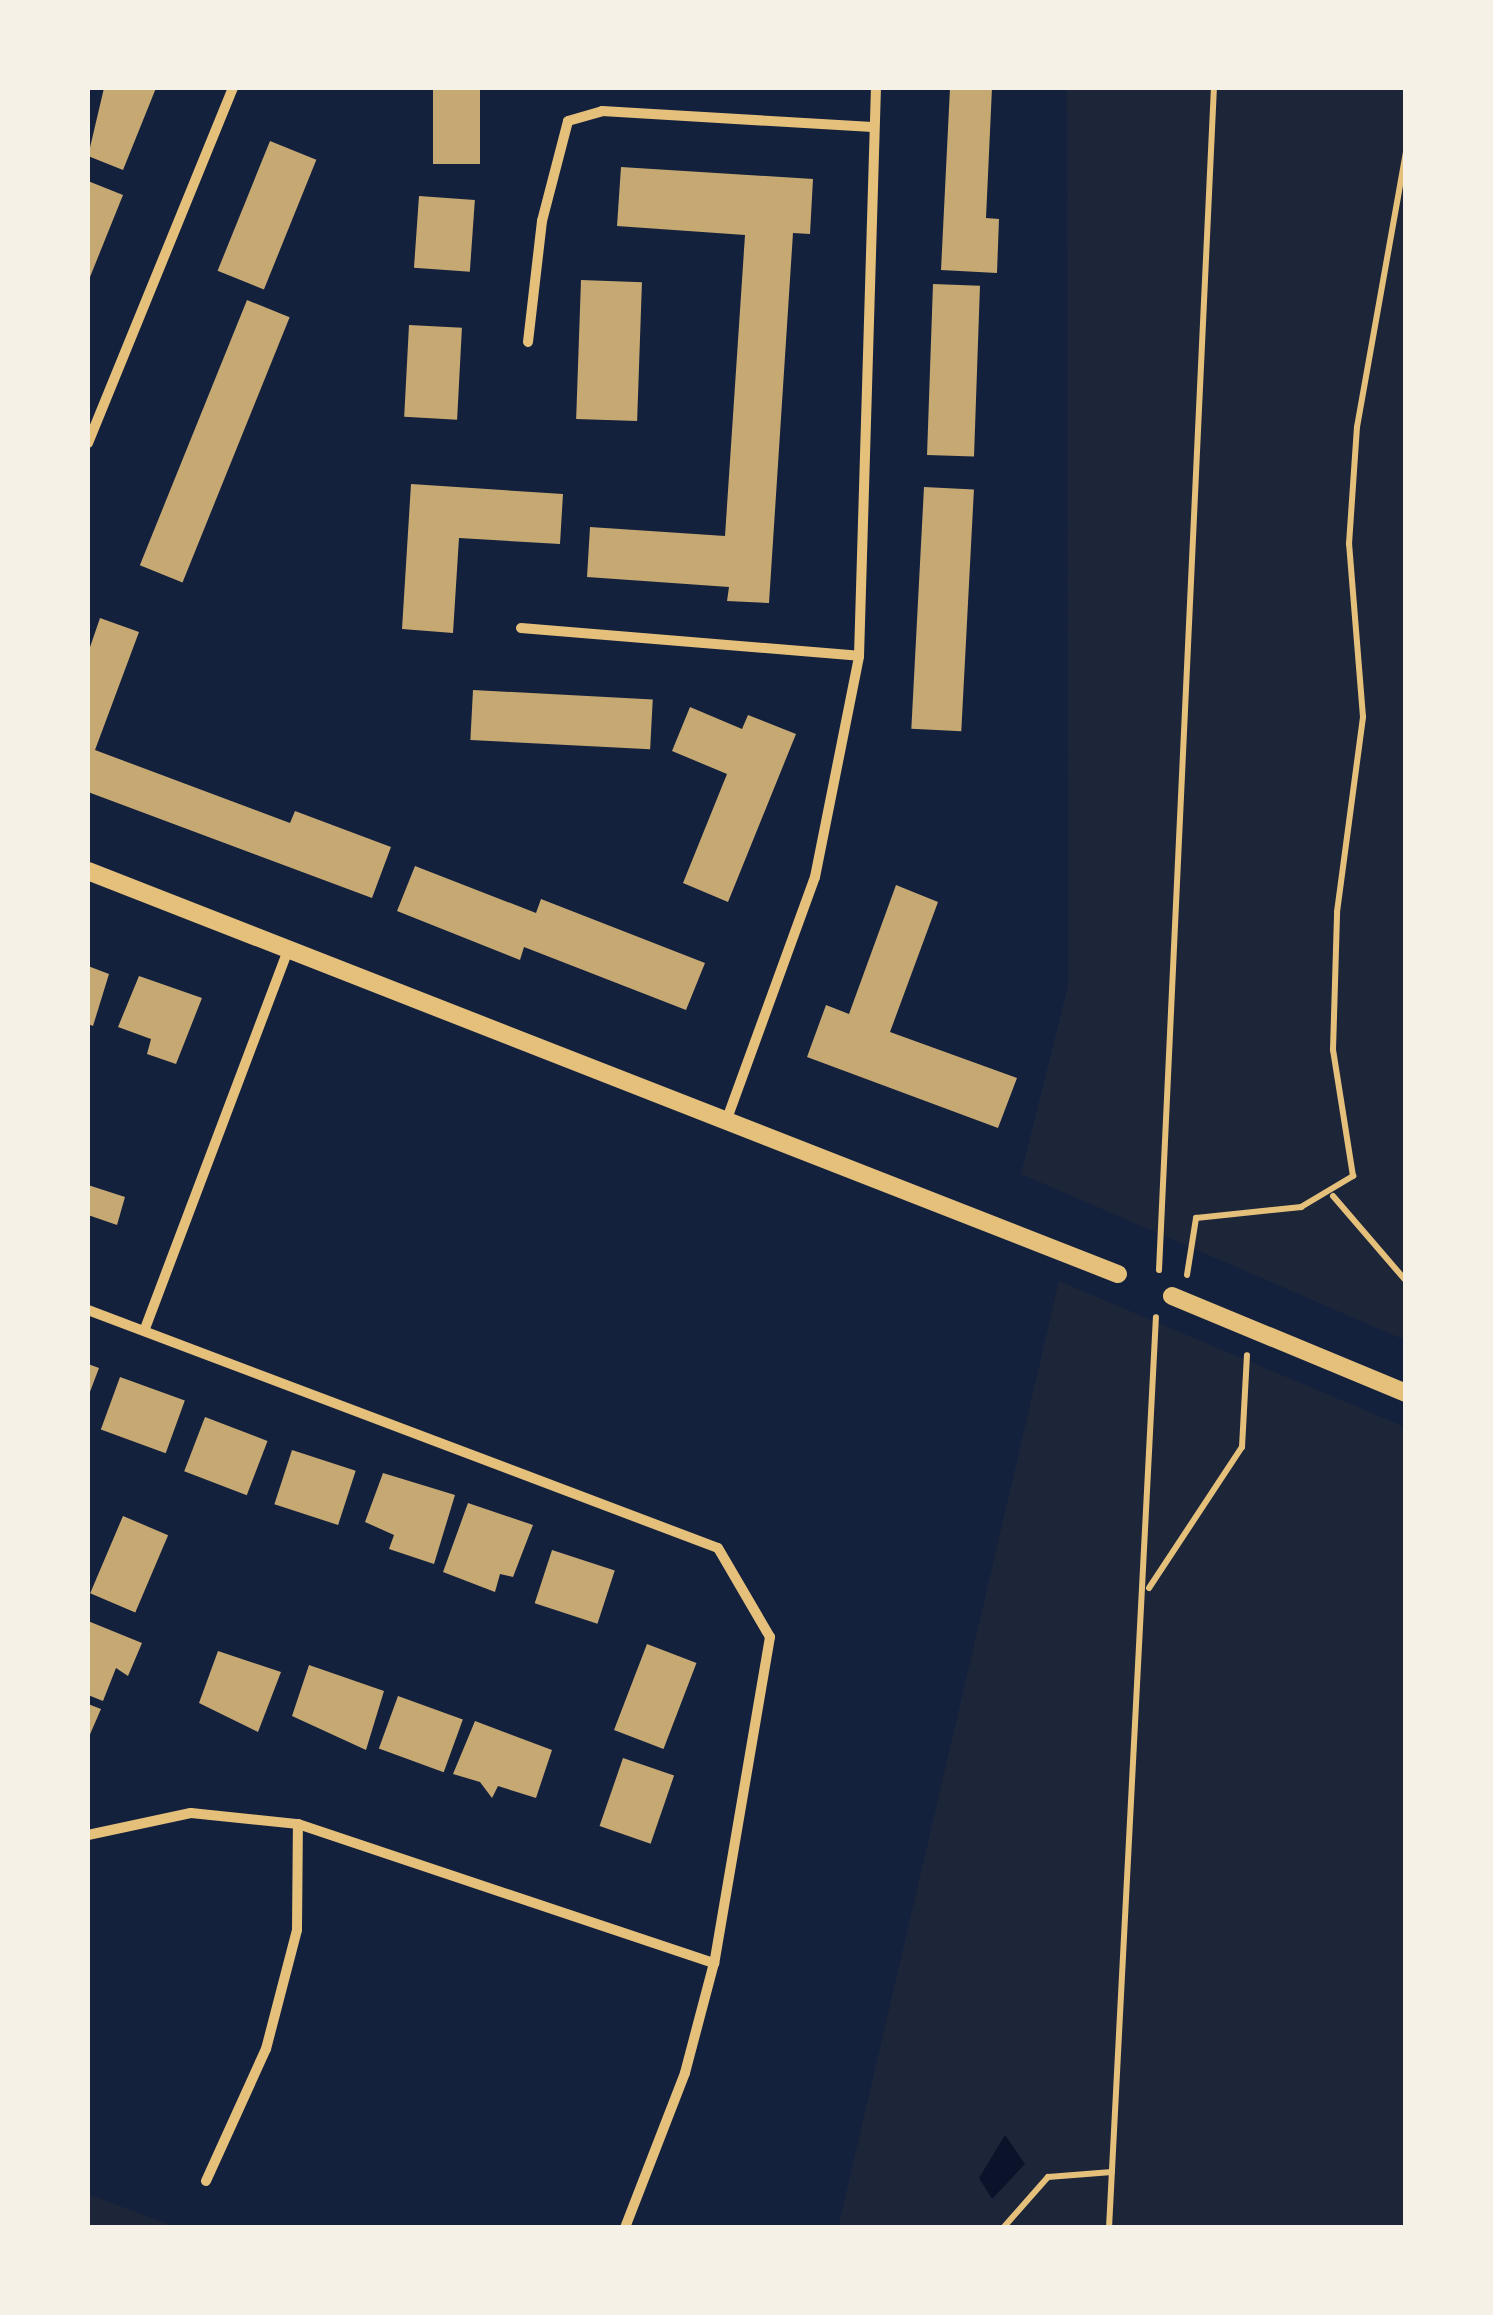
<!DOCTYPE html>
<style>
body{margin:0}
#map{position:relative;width:1493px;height:2315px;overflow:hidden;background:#14213d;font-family:Lato,sans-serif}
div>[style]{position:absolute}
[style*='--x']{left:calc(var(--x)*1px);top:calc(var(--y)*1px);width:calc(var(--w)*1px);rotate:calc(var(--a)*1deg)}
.green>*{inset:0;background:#1d2539}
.water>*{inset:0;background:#0b132b}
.building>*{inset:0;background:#c6a872;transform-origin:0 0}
.path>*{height:6px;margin:-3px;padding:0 3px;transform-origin:3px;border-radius:3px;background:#e5c07b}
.minor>*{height:10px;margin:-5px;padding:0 5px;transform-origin:5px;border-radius:5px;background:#e5c07b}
.tertiary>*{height:18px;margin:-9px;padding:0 9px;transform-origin:9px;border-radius:9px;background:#e5c07b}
span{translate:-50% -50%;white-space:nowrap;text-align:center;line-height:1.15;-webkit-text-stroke:8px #f6f1e7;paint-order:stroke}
.frame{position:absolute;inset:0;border:90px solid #f6f1e7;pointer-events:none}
</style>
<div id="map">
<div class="green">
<div style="clip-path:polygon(1067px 88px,1405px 88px,1405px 1340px,1021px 1174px,1068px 986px)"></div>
<div style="clip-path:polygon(1059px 1281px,1405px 1427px,1405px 2227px,838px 2228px)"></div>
<div style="clip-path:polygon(88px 2194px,176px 2227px,88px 2227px)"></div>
</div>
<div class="water">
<div style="clip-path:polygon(1005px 2135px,1025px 2164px,992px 2199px,979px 2178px)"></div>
</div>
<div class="building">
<div style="clip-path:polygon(104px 88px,156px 88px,123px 170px,88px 156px)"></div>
<div style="left:433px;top:88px;width:47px;height:76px"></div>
<div style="clip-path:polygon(950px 88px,992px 88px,986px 218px,999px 219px,997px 273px,941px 270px)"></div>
<div style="left:270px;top:141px;width:50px;height:140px;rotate:22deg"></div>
<div style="clip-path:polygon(621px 167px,813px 179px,810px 234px,793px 233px,769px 603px,727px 601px,729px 587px,587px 577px,590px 527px,725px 536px,745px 235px,617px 226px)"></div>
<div style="clip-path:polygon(88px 181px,123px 195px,88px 282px)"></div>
<div style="left:419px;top:196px;width:56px;height:72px;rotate:4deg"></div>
<div style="left:581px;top:280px;width:61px;height:139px;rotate:2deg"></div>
<div style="left:933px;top:284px;width:47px;height:171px;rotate:2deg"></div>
<div style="left:247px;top:300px;width:46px;height:286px;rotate:22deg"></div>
<div style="left:409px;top:325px;width:53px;height:92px;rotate:3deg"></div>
<div style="clip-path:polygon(411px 484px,563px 494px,560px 544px,459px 538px,453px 633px,402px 629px)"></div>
<div style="left:924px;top:487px;width:50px;height:242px;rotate:3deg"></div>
<div style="clip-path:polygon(100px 618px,139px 632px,95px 750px,290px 823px,295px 811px,391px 847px,372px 898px,88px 792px,88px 653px)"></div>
<div style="left:473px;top:690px;width:180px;height:50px;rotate:3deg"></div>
<div style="clip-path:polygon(690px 707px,742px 729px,748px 715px,796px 734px,728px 902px,683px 883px,727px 774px,672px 751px)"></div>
<div style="clip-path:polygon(415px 866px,536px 913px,541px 899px,705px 963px,686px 1010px,524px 947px,520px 960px,397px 911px)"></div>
<div style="clip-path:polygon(896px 885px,938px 902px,890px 1032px,1017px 1078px,998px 1128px,807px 1057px,826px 1005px,849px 1014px)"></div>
<div style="clip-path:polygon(88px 966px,109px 974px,93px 1026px,88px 1024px)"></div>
<div style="clip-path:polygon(139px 976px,202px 998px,176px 1064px,147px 1054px,151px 1039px,118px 1027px)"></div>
<div style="clip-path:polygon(88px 1185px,125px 1197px,117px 1225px,88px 1215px)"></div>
<div style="clip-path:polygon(88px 1364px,99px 1368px,88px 1397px)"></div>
<div style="left:120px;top:1377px;width:69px;height:56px;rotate:20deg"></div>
<div style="left:205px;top:1417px;width:67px;height:58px;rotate:21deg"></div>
<div style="left:292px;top:1450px;width:67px;height:57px;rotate:18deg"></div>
<div style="clip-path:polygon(383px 1473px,455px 1495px,434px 1564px,389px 1549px,394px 1535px,365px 1522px)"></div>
<div style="clip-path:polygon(468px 1503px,533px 1525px,513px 1577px,500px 1574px,495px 1592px,443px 1572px)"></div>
<div style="left:123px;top:1516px;width:49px;height:84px;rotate:23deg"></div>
<div style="left:552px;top:1550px;width:66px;height:56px;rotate:18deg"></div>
<div style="clip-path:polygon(88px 1621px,142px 1643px,128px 1676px,116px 1668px,103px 1701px,88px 1695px)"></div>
<div style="left:647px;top:1644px;width:53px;height:92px;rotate:21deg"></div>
<div style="clip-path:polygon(218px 1651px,281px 1672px,258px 1732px,199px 1703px)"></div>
<div style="clip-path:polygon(309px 1665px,384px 1691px,366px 1750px,292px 1716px)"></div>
<div style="left:398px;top:1696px;width:69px;height:56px;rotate:20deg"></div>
<div style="clip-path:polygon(88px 1704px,101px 1709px,88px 1739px)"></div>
<div style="clip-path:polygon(475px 1721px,552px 1750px,536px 1798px,498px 1786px,492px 1798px,480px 1782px,453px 1774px)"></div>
<div style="left:623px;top:1758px;width:54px;height:72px;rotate:19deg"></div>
</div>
<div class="path">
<div style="--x:1333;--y:1196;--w:112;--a:49.3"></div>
<div style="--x:1159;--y:1270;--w:1183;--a:-87.34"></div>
<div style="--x:1187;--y:1275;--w:58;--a:-81"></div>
<div style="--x:1196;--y:1218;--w:106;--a:-6"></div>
<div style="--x:1301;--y:1207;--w:61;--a:-30.8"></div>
<div style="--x:1353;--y:1176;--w:128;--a:-99"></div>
<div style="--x:1333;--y:1050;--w:138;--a:-88.3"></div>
<div style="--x:1337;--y:912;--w:197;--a:-82.4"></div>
<div style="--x:1363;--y:717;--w:174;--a:-94.6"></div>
<div style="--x:1349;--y:544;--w:117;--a:-86.1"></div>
<div style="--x:1357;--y:427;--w:279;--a:-79.9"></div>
<div style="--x:1149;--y:1588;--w:169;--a:-56.6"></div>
<div style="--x:1242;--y:1447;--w:92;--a:-86.9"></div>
<div style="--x:1003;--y:2228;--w:68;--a:-48.6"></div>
<div style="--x:1048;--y:2177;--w:64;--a:-4.5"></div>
<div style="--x:1109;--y:2228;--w:912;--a:-87.05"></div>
</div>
<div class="minor">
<div style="--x:528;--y:342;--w:122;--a:-83.4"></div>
<div style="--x:542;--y:221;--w:103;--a:-75.4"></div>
<div style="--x:568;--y:121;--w:35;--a:-16"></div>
<div style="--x:602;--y:111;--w:271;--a:3.4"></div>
<div style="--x:88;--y:443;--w:383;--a:-67.8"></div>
<div style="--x:521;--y:628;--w:339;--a:4.7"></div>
<div style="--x:728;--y:1116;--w:254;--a:-70"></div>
<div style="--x:815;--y:877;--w:225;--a:-78.7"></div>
<div style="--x:859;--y:656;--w:568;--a:-88.29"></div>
<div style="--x:88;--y:1310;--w:673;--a:20.7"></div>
<div style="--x:718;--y:1548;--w:103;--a:59.7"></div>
<div style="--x:770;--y:1637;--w:331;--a:99.7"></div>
<div style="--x:714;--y:1963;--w:114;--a:104.8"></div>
<div style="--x:685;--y:2073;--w:166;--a:111.2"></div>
<div style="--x:146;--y:1326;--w:400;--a:-69.3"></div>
<div style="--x:88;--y:1835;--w:105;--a:-12.1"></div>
<div style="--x:191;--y:1813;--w:108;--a:5.9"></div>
<div style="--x:298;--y:1824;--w:439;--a:18.5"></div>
<div style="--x:206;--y:2181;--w:145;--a:-65.6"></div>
<div style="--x:266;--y:2049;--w:123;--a:-75.4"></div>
<div style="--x:297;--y:1930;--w:106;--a:-89.5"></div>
</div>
<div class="tertiary">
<div style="--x:88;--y:871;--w:1106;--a:21.37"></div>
<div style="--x:1172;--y:1296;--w:253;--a:22.5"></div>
</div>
<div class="frame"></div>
</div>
